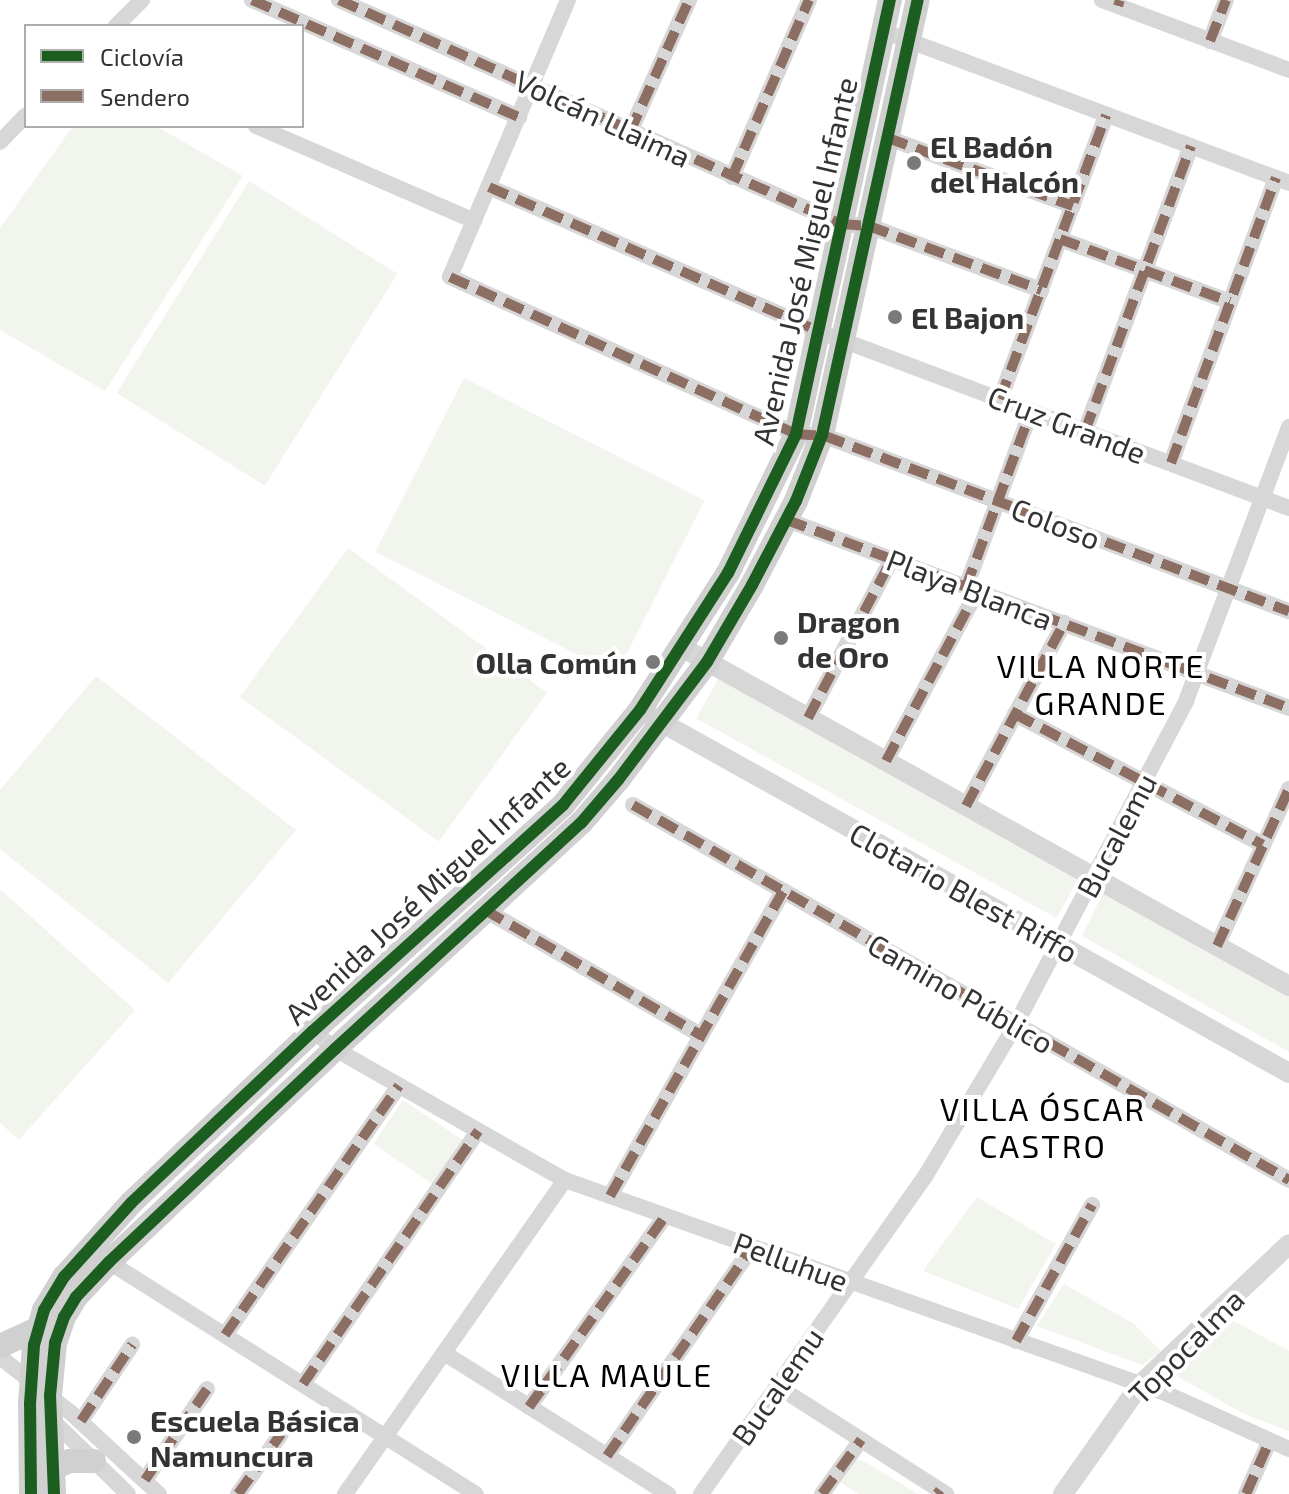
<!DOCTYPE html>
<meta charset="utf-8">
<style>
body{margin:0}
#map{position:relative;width:1289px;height:1494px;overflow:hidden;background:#fff;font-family:"Exo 2",sans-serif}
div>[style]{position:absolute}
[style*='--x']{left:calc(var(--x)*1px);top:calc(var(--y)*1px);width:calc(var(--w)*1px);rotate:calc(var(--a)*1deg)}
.green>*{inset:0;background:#f1f5ed;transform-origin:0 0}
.minor>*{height:16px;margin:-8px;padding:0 8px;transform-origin:8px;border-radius:8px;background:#d7d7d7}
.tertiary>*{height:20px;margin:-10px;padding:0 10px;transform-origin:10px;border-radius:10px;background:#d7d7d7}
.secondary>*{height:24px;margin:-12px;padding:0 12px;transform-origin:12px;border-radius:12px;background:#d0d0d0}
.quiet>*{height:10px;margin-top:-5px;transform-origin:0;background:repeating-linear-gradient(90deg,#8d6e63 0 20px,transparent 0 30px)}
.cycleway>*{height:12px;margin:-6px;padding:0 6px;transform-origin:6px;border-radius:6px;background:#1b5e20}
.dots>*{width:22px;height:22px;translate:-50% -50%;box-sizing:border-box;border:4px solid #fff;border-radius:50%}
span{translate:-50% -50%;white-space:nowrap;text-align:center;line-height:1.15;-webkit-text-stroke:8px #fff;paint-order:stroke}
.street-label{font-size:30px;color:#333}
.poi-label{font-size:30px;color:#333;font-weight:700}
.left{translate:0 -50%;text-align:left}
.right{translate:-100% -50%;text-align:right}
.neighbourhood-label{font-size:32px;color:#000;letter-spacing:2px}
.legend{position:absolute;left:24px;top:24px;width:280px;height:104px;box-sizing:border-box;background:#fff;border:2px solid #adadad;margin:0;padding:10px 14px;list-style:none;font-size:24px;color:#333}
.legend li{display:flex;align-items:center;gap:16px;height:40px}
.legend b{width:40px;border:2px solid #adadad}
</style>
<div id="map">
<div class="green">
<div style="clip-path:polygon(73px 126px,156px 126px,243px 176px,105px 391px,0 330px,0 228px)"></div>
<div style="left:249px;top:181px;width:175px;height:250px;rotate:32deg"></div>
<div style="left:464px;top:378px;width:270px;height:195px;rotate:27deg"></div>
<div style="left:348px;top:548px;width:246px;height:184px;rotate:36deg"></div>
<div style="clip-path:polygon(96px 676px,296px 830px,168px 983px,0 849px,0 790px)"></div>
<div style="left:718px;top:679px;width:412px;height:45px;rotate:29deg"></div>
<div style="clip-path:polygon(0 889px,135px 1010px,19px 1140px,0 1123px)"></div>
<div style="clip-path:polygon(1104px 891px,1289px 996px,1289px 1052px,1082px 936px)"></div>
<div style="left:403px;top:1100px;width:72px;height:53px;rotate:34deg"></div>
<div style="clip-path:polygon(977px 1197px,1056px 1244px,1018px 1309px,923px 1271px)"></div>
<div style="clip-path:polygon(1064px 1284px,1134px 1324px,1161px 1351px,1142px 1365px,1037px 1326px)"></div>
<div style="clip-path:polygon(1229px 1318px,1289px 1351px,1289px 1431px,1246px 1415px,1173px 1374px)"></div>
<div style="clip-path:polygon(857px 1459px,867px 1463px,918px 1494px,859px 1494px,841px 1483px)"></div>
</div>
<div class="minor">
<div style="--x:252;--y:0;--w:292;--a:23.7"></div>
<div style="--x:339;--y:0;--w:550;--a:24.05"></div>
<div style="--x:841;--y:224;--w:28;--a:4"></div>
<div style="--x:869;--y:226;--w:184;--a:20.4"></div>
<div style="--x:568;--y:0;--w:301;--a:113.1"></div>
<div style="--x:450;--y:277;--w:380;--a:24.4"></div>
<div style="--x:796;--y:434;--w:29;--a:4"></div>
<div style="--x:825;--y:436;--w:496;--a:20.7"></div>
<div style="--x:1102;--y:0;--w:200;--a:20.5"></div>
<div style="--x:116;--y:26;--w:37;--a:-45"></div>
<div style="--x:883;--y:31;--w:434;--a:20.5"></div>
<div style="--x:1210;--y:41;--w:44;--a:-68.7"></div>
<div style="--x:256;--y:126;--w:238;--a:23.5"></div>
<div style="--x:630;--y:132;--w:145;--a:-65.9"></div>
<div style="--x:888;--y:138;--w:197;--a:20.2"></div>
<div style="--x:0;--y:142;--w:37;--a:-46"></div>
<div style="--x:732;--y:177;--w:193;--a:-66.5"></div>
<div style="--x:489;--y:187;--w:359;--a:23.6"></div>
<div style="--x:818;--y:331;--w:503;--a:20.6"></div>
<div style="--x:1060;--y:239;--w:181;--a:20.3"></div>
<div style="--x:1000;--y:399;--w:303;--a:-69.5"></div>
<div style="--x:1085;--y:431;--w:304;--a:-69.6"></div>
<div style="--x:1171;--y:463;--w:304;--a:-69.8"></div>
<div style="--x:787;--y:520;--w:536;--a:20.53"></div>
<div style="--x:966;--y:587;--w:188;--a:-69.7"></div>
<div style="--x:1015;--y:714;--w:280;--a:27.8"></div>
<div style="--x:808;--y:718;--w:180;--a:-62.2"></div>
<div style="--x:886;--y:761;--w:193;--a:-61.8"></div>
<div style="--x:633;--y:805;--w:756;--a:29.75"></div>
<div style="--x:966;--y:806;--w:208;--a:-61.8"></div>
<div style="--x:485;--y:910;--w:250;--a:30.1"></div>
<div style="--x:1217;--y:946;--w:173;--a:-65.4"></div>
<div style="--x:313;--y:1031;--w:28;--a:39"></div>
<div style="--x:335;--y:1049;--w:265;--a:29.7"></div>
<div style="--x:565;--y:1180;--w:637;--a:19.54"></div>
<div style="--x:1165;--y:1393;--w:136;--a:24.3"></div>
<div style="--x:610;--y:1196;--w:351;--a:-60.4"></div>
<div style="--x:109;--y:1262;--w:434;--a:32.3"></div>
<div style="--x:225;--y:1335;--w:304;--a:-55.1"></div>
<div style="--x:1016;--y:1341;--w:156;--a:-60.8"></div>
<div style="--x:444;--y:1353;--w:265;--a:32.2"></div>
<div style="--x:0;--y:1357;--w:89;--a:38.2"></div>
<div style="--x:70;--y:1412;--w:121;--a:42.7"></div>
<div style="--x:303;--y:1384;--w:308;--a:-55.3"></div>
<div style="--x:777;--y:1386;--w:201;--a:32.6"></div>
<div style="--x:529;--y:1407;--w:234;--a:-54.5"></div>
<div style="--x:49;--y:1417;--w:110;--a:44.3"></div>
<div style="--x:81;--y:1421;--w:92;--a:-56.1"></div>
<div style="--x:607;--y:1456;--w:254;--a:-55.2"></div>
<div style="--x:145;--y:1480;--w:110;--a:-55.7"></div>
<div style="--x:238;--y:1494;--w:74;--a:-54.4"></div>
<div style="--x:345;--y:1494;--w:383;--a:-55"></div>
<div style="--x:701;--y:1494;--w:390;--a:-54.8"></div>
<div style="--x:926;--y:1175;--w:176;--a:-59.2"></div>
<div style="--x:1016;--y:1024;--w:365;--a:-62.2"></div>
<div style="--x:1186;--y:701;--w:293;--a:-69.4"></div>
<div style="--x:822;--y:1494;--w:67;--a:-54.2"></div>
<div style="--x:1246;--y:1494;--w:57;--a:-66.1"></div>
</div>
<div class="tertiary">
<div style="--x:683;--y:648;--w:694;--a:29.15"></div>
<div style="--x:650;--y:716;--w:732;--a:29.19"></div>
<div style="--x:1063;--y:1494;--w:133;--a:-54.8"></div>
<div style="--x:1140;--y:1385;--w:205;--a:-43.4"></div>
</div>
<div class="secondary">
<div style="--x:0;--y:1346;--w:41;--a:-24.7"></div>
<div style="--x:54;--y:1468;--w:17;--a:-24"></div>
<div style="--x:70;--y:1461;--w:24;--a:0"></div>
<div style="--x:31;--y:1494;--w:90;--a:-90.6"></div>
<div style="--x:30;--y:1404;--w:59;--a:-86.1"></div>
<div style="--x:34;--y:1345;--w:36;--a:-74"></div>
<div style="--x:44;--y:1310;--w:39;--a:-59"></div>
<div style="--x:64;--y:1277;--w:100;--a:-47.8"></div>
<div style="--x:131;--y:1203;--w:250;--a:-43.4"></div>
<div style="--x:313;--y:1031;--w:337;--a:-42.1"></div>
<div style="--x:563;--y:805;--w:122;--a:-51"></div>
<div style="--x:640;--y:710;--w:163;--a:-57.3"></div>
<div style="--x:728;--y:573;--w:155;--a:-63.9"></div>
<div style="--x:796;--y:434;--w:444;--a:-77.8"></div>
<div style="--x:54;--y:1494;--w:98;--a:-92.3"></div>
<div style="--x:50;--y:1396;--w:53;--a:-84.6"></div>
<div style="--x:55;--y:1343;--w:28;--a:-71"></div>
<div style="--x:64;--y:1317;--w:23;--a:-59"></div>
<div style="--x:76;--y:1297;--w:48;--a:-46.7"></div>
<div style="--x:109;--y:1262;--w:311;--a:-43.3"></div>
<div style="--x:335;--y:1049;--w:334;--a:-42.6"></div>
<div style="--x:581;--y:823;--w:57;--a:-49.3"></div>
<div style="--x:618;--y:780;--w:148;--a:-53"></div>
<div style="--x:707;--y:662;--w:89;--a:-59.7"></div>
<div style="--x:752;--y:585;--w:95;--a:-62.4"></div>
<div style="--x:796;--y:501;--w:71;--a:-68.5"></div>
<div style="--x:822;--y:435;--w:445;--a:-77.6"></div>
</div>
<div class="quiet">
<div style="--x:252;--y:0;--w:292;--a:23.7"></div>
<div style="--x:339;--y:0;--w:550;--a:24.05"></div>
<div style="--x:841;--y:224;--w:28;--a:4"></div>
<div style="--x:869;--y:226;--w:184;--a:20.4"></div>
<div style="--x:1118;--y:6;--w:6;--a:-72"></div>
<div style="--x:1210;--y:41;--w:44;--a:-68.7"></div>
<div style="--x:630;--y:132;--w:145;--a:-65.9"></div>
<div style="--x:888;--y:138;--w:197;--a:20.2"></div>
<div style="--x:732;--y:177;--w:193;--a:-66.5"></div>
<div style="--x:489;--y:187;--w:359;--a:23.6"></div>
<div style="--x:1060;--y:239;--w:181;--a:20.3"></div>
<div style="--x:450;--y:277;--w:380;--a:24.4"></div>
<div style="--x:796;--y:434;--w:29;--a:4"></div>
<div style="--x:825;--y:436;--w:496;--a:20.7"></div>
<div style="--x:1000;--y:399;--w:303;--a:-69.5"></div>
<div style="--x:1085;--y:431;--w:304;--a:-69.6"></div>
<div style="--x:1171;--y:463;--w:304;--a:-69.8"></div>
<div style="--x:787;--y:520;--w:536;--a:20.53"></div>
<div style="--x:966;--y:587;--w:188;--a:-69.7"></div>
<div style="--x:1015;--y:714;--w:280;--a:27.8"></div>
<div style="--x:808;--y:718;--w:180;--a:-62.2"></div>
<div style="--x:886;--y:761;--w:193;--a:-61.8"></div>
<div style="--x:633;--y:805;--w:756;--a:29.75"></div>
<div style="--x:966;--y:806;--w:208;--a:-61.8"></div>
<div style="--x:485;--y:910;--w:250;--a:30.1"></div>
<div style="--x:1217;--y:946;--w:173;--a:-65.4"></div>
<div style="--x:610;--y:1196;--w:351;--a:-60.4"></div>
<div style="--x:225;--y:1335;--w:304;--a:-55.1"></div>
<div style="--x:1016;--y:1341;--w:156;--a:-60.8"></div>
<div style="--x:303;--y:1384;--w:308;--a:-55.3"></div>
<div style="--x:529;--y:1407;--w:234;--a:-54.5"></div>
<div style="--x:81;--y:1421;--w:92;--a:-56.1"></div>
<div style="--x:607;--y:1456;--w:254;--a:-55.2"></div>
<div style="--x:145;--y:1480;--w:110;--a:-55.7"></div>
<div style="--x:238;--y:1494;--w:74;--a:-54.4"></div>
<div style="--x:822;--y:1494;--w:67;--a:-54.2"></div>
<div style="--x:937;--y:1494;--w:5;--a:-53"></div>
<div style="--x:1246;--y:1494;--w:57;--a:-66.1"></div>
</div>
<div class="cycleway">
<div style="--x:31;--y:1494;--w:90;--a:-90.6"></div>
<div style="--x:30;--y:1404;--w:59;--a:-86.1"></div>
<div style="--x:34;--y:1345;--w:36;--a:-74"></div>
<div style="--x:44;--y:1310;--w:39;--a:-59"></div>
<div style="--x:64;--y:1277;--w:100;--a:-47.8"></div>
<div style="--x:131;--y:1203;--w:250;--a:-43.4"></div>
<div style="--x:313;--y:1031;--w:337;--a:-42.1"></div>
<div style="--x:563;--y:805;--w:122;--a:-51"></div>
<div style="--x:640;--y:710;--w:163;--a:-57.3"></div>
<div style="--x:728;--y:573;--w:155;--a:-63.9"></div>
<div style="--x:796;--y:434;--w:444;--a:-77.8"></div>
<div style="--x:54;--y:1494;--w:98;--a:-92.3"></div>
<div style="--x:50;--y:1396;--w:53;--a:-84.6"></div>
<div style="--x:55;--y:1343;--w:28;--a:-71"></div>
<div style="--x:64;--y:1317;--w:23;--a:-59"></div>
<div style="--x:76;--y:1297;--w:48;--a:-46.7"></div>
<div style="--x:109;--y:1262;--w:311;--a:-43.3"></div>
<div style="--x:335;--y:1049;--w:334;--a:-42.6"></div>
<div style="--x:581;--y:823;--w:57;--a:-49.3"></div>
<div style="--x:618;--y:780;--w:148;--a:-53"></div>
<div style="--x:707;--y:662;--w:89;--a:-59.7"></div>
<div style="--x:752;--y:585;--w:95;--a:-62.4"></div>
<div style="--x:796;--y:501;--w:71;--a:-68.5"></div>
<div style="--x:822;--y:435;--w:445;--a:-77.6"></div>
</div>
<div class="dots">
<div style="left:914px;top:163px;background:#7a7a7a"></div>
<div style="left:895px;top:317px;background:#7a7a7a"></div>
<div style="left:781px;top:638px;background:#7a7a7a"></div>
<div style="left:653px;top:662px;background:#7a7a7a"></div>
<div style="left:134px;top:1437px;background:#7a7a7a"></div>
</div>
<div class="street-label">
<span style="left:603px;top:118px;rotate:25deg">Volcán Llaima</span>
<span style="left:804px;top:261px;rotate:-77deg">Avenida José Miguel Infante</span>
<span style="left:1067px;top:424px;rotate:21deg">Cruz Grande</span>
<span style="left:1056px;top:523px;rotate:21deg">Coloso</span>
<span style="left:970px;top:589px;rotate:21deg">Playa Blanca</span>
<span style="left:1116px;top:835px;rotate:-62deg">Bucalemu</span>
<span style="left:427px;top:890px;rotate:-43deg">Avenida José Miguel Infante</span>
<span style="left:964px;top:892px;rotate:29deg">Clotario Blest Riffo</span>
<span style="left:961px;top:993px;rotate:30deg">Camino Público</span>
<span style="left:791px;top:1261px;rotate:20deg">Pelluhue</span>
<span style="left:1186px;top:1346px;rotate:-45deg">Topocalma</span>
<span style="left:777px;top:1386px;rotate:-55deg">Bucalemu</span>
</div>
<div class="poi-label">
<span class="left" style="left:930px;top:163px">El Badón<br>del Halcón</span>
<span class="left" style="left:911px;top:317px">El Bajon</span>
<span class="left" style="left:797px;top:638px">Dragon<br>de Oro</span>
<span class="right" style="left:637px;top:662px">Olla Común</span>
<span class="left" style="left:150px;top:1437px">Escuela Básica<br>Namuncura</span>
</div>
<div class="neighbourhood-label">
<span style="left:1101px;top:684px">VILLA NORTE<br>GRANDE</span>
<span style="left:1043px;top:1127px">VILLA ÓSCAR<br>CASTRO</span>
<span style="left:607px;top:1374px">VILLA MAULE</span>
</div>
<ul class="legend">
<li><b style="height:10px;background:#1b5e20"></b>Ciclovía</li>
<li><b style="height:10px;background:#8d6e63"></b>Sendero</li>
</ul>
</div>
